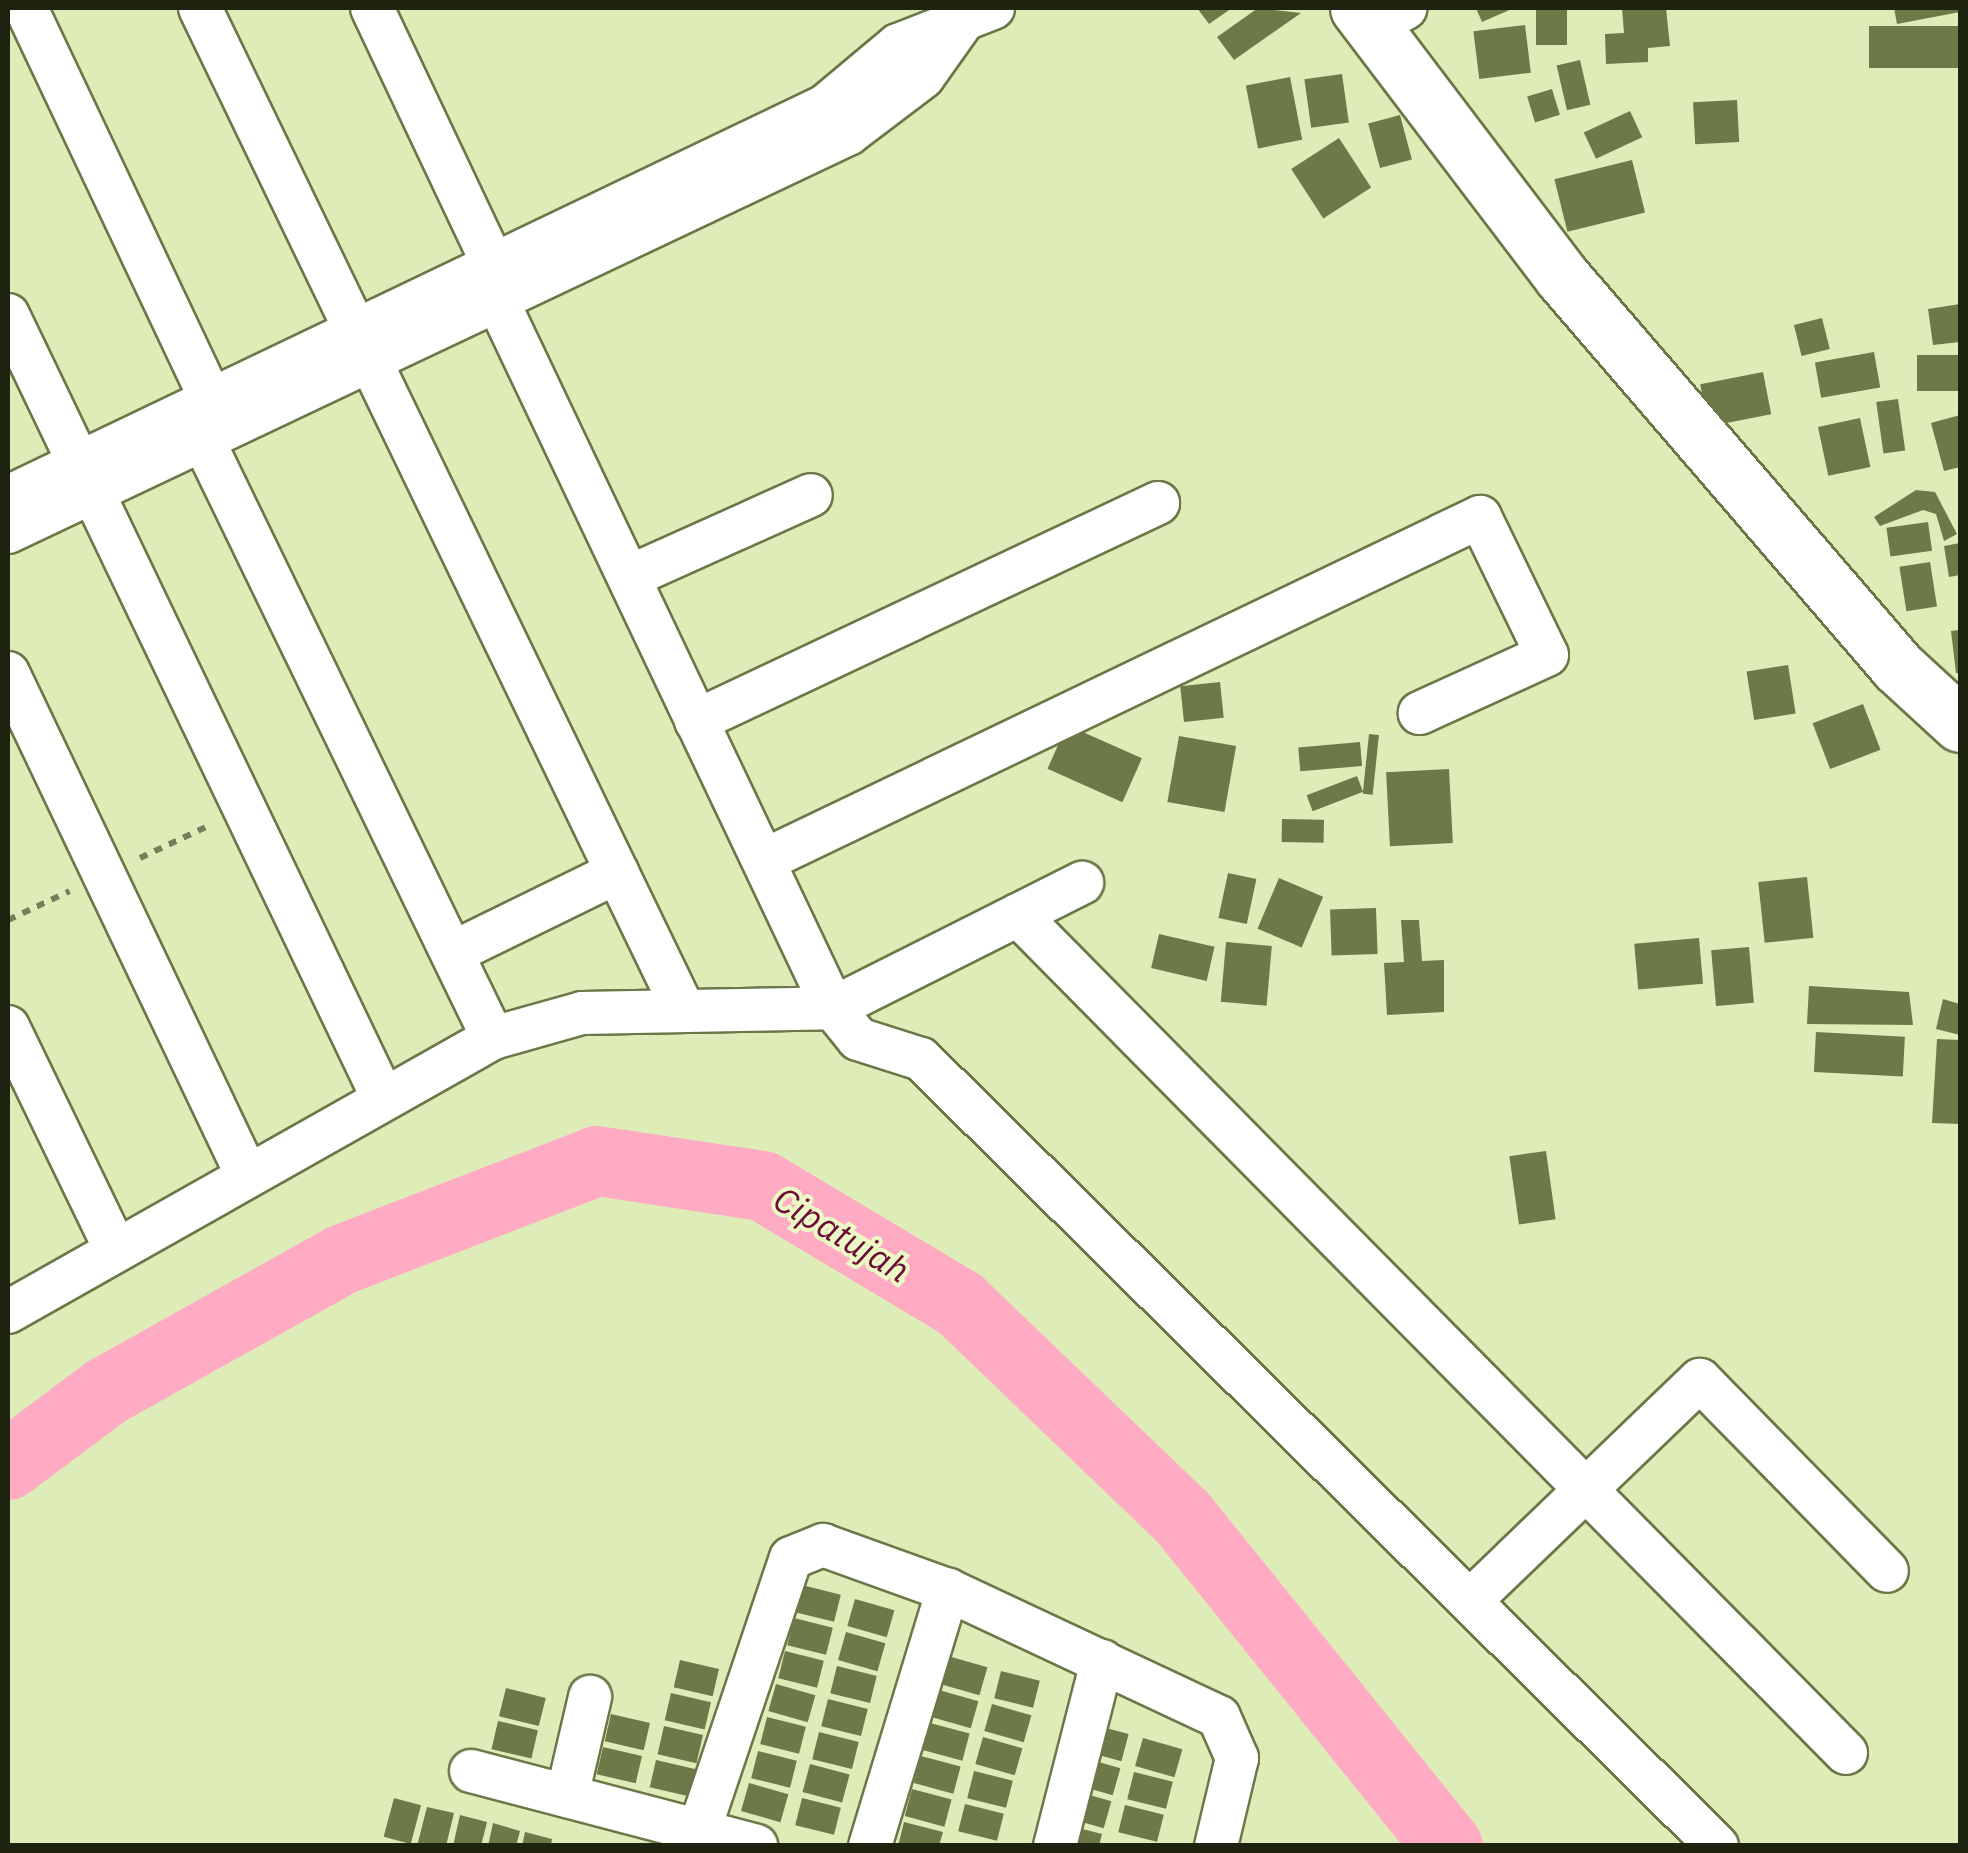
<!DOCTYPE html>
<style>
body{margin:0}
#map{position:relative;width:1968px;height:1853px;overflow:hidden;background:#deedb8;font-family:"IBM Plex Sans",sans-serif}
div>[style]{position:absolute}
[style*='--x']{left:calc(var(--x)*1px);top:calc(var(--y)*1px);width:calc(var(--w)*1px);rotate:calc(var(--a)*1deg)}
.river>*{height:70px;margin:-35px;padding:0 35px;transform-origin:35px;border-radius:35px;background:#feabc3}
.building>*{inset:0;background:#6d7949;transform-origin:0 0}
.path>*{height:6px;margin-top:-3px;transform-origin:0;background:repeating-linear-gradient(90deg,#767f5c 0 8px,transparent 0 16px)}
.roads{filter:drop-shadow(2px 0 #6b7747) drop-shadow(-2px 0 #6b7747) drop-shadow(0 2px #6b7747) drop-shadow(0 -2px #6b7747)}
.minor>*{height:42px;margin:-21px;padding:0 21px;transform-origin:21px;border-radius:21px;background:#fff}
.tertiary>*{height:55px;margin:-27.5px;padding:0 27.5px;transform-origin:27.5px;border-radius:27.5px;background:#fff}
span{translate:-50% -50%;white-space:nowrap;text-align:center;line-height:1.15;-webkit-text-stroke:8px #ebfac5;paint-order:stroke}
.water-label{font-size:35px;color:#6d0c38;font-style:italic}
.frame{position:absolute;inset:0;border:10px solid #1e230f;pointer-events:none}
</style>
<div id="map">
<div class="river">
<div style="--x:8;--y:1465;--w:124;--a:-36.8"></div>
<div style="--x:107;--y:1391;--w:268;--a:-29.2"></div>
<div style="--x:341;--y:1260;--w:274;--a:-21.1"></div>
<div style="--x:597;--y:1161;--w:168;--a:8.6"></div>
<div style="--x:763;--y:1186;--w:230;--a:30.9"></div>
<div style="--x:960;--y:1304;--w:309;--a:43.8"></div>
<div style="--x:1183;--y:1518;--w:422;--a:51.1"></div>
</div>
<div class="building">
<div style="clip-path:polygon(1197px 8px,1232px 8px,1209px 24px)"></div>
<div style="clip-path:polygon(1258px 8px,1301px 13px,1234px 60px,1217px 37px)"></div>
<div style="clip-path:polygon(1476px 8px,1514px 8px,1482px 22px)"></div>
<div style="left:1536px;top:8px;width:31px;height:37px"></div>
<div style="clip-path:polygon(1622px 8px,1666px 8px,1670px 46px,1648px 48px,1648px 62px,1606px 64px,1605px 34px,1624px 33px)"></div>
<div style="clip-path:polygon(1894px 8px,1960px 8px,1960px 12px,1897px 24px)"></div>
<div style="left:1525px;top:25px;width:48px;height:52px;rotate:83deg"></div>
<div style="left:1960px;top:26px;width:42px;height:91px;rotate:90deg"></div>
<div style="left:1580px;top:60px;width:46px;height:24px;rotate:77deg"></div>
<div style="left:1342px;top:74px;width:49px;height:38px;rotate:82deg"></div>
<div style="left:1290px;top:77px;width:64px;height:45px;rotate:79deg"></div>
<div style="left:1552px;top:89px;width:27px;height:26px;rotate:73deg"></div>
<div style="left:1737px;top:100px;width:42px;height:44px;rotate:87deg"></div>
<div style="left:1630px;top:111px;width:29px;height:51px;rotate:65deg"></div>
<div style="left:1400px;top:115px;width:46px;height:33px;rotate:75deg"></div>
<div style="left:1339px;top:138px;width:59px;height:57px;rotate:57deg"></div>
<div style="left:1632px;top:160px;width:54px;height:80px;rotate:76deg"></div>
<div style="clip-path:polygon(1960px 304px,1960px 342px,1933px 345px,1928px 309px)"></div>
<div style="left:1822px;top:318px;width:32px;height:29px;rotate:76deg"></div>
<div style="left:1874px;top:352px;width:36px;height:60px;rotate:80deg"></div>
<div style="left:1960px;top:355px;width:36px;height:43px;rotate:90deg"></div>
<div style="left:1763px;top:372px;width:43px;height:64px;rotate:79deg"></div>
<div style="left:1898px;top:399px;width:52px;height:22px;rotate:82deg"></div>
<div style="clip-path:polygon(1960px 415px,1960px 467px,1944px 471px,1931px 423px)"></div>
<div style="left:1860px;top:418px;width:50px;height:43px;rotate:78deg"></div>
<div style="clip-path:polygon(1916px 490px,1935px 492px,1957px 534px,1944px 541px,1936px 514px,1923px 510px,1880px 526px,1874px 517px)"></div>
<div style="left:1928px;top:522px;width:29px;height:42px;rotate:82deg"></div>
<div style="clip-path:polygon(1960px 543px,1960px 575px,1949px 577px,1944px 546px)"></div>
<div style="left:1930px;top:562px;width:45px;height:31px;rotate:81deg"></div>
<div style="clip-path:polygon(1960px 630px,1960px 673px,1956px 673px,1951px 631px)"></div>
<div style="left:1788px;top:665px;width:49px;height:42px;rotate:81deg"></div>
<div style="left:1220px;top:682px;width:36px;height:40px;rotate:84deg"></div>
<div style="left:1863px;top:704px;width:49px;height:54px;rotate:69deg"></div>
<div style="left:1067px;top:725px;width:82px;height:48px;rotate:24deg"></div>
<div style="left:1369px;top:734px;width:10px;height:60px;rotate:6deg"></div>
<div style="left:1179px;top:736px;width:58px;height:67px;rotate:10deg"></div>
<div style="left:1360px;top:742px;width:24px;height:62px;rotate:85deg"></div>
<div style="left:1449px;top:769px;width:74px;height:63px;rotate:87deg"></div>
<div style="left:1357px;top:776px;width:17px;height:54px;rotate:69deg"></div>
<div style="left:1282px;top:819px;width:42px;height:23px;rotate:1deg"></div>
<div style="left:1228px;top:873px;width:29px;height:46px;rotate:12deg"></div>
<div style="left:1807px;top:877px;width:61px;height:49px;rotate:84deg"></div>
<div style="left:1279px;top:878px;width:48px;height:55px;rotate:23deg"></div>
<div style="left:1376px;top:908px;width:46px;height:46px;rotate:88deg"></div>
<div style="clip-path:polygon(1401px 920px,1419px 920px,1422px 961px,1444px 960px,1444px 1012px,1387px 1015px,1384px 963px,1404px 962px)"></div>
<div style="left:1159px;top:934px;width:57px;height:35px;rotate:13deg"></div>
<div style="left:1699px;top:938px;width:46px;height:65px;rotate:85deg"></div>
<div style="left:1226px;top:942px;width:46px;height:60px;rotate:5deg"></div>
<div style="left:1749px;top:947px;width:56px;height:38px;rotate:85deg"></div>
<div style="clip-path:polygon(1809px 986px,1909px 992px,1913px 1025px,1807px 1024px)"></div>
<div style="clip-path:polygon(1943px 999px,1960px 1004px,1960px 1035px,1936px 1029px)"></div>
<div style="left:1816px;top:1032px;width:89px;height:40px;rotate:3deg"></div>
<div style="clip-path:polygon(1937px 1039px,1960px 1040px,1960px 1124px,1932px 1123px)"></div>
<div style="left:1546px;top:1151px;width:69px;height:37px;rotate:82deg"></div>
<div style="left:802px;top:1585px;width:40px;height:28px;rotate:14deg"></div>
<div style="left:855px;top:1599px;width:41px;height:28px;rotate:16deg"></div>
<div style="left:794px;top:1618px;width:40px;height:28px;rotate:14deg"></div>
<div style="left:846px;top:1632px;width:41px;height:29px;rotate:16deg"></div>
<div style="left:785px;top:1651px;width:40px;height:28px;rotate:14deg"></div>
<div style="left:948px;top:1656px;width:41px;height:29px;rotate:16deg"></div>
<div style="left:680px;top:1660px;width:40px;height:28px;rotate:13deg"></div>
<div style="left:837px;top:1666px;width:41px;height:28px;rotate:14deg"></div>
<div style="left:1001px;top:1671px;width:40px;height:28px;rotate:14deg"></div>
<div style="left:776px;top:1684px;width:41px;height:28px;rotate:16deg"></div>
<div style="left:506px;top:1688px;width:41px;height:29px;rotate:14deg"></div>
<div style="left:939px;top:1690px;width:41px;height:28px;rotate:16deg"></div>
<div style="left:671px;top:1693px;width:41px;height:28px;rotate:13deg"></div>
<div style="left:828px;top:1699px;width:41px;height:28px;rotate:14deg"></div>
<div style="left:992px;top:1704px;width:41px;height:28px;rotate:16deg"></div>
<div style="left:611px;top:1714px;width:40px;height:28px;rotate:13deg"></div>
<div style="left:767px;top:1717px;width:40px;height:28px;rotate:14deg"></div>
<div style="left:498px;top:1721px;width:41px;height:29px;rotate:13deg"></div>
<div style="left:930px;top:1723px;width:41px;height:28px;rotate:15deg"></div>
<div style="left:1091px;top:1724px;width:39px;height:28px;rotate:15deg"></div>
<div style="left:664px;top:1726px;width:40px;height:29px;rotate:13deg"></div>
<div style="left:819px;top:1732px;width:41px;height:28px;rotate:14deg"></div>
<div style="left:983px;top:1737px;width:41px;height:28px;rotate:16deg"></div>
<div style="left:1143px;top:1738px;width:41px;height:29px;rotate:16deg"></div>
<div style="left:603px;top:1747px;width:40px;height:28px;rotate:13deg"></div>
<div style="left:758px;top:1751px;width:40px;height:28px;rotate:14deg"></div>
<div style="left:921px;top:1756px;width:41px;height:28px;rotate:15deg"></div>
<div style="left:1081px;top:1757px;width:41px;height:28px;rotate:16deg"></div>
<div style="left:656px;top:1760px;width:41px;height:28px;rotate:13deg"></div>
<div style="left:810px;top:1764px;width:41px;height:29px;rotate:15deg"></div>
<div style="left:974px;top:1771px;width:40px;height:28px;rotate:14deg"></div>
<div style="left:1134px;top:1772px;width:40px;height:28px;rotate:14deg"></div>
<div style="left:749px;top:1783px;width:41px;height:29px;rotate:16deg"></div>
<div style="left:912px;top:1789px;width:41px;height:28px;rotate:15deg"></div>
<div style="left:1072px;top:1790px;width:41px;height:28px;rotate:16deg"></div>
<div style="left:394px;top:1798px;width:28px;height:40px;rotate:15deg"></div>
<div style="left:802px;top:1798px;width:40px;height:28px;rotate:14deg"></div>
<div style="left:965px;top:1804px;width:40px;height:28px;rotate:14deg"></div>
<div style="left:1125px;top:1805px;width:40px;height:28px;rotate:14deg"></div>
<div style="clip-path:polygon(427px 1807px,454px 1813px,446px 1846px,417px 1846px)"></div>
<div style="clip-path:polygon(460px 1815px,487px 1822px,481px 1846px,453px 1846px)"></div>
<div style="clip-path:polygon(904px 1822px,943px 1832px,939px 1846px,898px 1846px)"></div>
<div style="clip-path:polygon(493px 1823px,520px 1831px,516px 1846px,488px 1846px)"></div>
<div style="clip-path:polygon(1063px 1824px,1102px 1834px,1099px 1846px,1057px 1846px)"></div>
<div style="clip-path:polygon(525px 1832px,552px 1839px,551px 1846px,522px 1846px)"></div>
</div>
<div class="path">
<div style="--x:140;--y:858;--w:77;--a:-25.2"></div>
<div style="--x:8;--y:920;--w:68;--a:-25.1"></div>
</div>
<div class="roads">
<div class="minor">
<div style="--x:26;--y:8;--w:459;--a:64.7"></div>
<div style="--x:200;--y:8;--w:1109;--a:64.24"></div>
<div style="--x:372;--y:8;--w:283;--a:64.7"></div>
<div style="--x:1372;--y:26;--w:38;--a:-28"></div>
<div style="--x:497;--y:300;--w:784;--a:64.61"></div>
<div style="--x:833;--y:1008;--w:40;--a:51"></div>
<div style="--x:858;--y:1039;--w:66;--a:17.6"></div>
<div style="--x:921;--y:1059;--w:1119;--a:44.67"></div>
<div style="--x:8;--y:315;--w:868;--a:64.41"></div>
<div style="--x:203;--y:440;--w:665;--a:64.13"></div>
<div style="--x:8;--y:497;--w:906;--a:-25.57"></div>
<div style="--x:825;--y:106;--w:95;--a:-39.9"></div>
<div style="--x:898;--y:45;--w:102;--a:-21.3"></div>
<div style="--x:8;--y:532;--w:930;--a:-25.35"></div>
<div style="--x:848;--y:134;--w:94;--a:-37.2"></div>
<div style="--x:923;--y:77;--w:64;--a:-54.6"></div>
<div style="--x:631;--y:576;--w:197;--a:-24.2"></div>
<div style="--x:8;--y:673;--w:554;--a:64.55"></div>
<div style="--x:696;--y:721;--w:511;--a:-25.26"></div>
<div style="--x:767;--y:859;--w:791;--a:-25.63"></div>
<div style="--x:1480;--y:517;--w:153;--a:64.1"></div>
<div style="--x:1547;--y:655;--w:140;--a:155.5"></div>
<div style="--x:1018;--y:915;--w:1178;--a:45.34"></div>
<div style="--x:452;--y:953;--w:184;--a:-26.1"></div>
<div style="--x:8;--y:1027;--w:243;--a:64.2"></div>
<div style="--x:8;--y:1312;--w:557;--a:-29.46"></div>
<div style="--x:493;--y:1038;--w:92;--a:-15.7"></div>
<div style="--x:582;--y:1013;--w:251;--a:-1.1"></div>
<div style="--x:833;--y:1008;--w:279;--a:-26.7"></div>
<div style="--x:1470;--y:1601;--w:319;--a:-43.9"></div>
<div style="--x:1700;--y:1380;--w:267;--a:45.6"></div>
<div style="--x:471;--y:1771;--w:295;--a:14.7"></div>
<div style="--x:567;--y:1796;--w:102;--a:-76.9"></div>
<div style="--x:699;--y:1831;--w:288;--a:-71.4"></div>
<div style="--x:791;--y:1558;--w:35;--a:-22"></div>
<div style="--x:823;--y:1545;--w:133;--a:19.8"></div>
<div style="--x:948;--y:1590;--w:299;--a:25.1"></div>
<div style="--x:1219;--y:1717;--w:45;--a:66.3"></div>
<div style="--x:1237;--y:1758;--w:90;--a:103.4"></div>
<div style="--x:870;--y:1846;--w:268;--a:-73.1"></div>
<div style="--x:1055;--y:1846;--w:191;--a:-75.7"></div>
</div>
<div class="tertiary">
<div style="--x:1358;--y:8;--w:339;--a:52.8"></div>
<div style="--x:1563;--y:278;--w:513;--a:49.27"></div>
<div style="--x:1898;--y:667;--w:84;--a:42.6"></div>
</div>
</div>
<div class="water-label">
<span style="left:842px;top:1234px;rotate:31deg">Cipatujah</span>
</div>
<div class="frame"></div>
</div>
